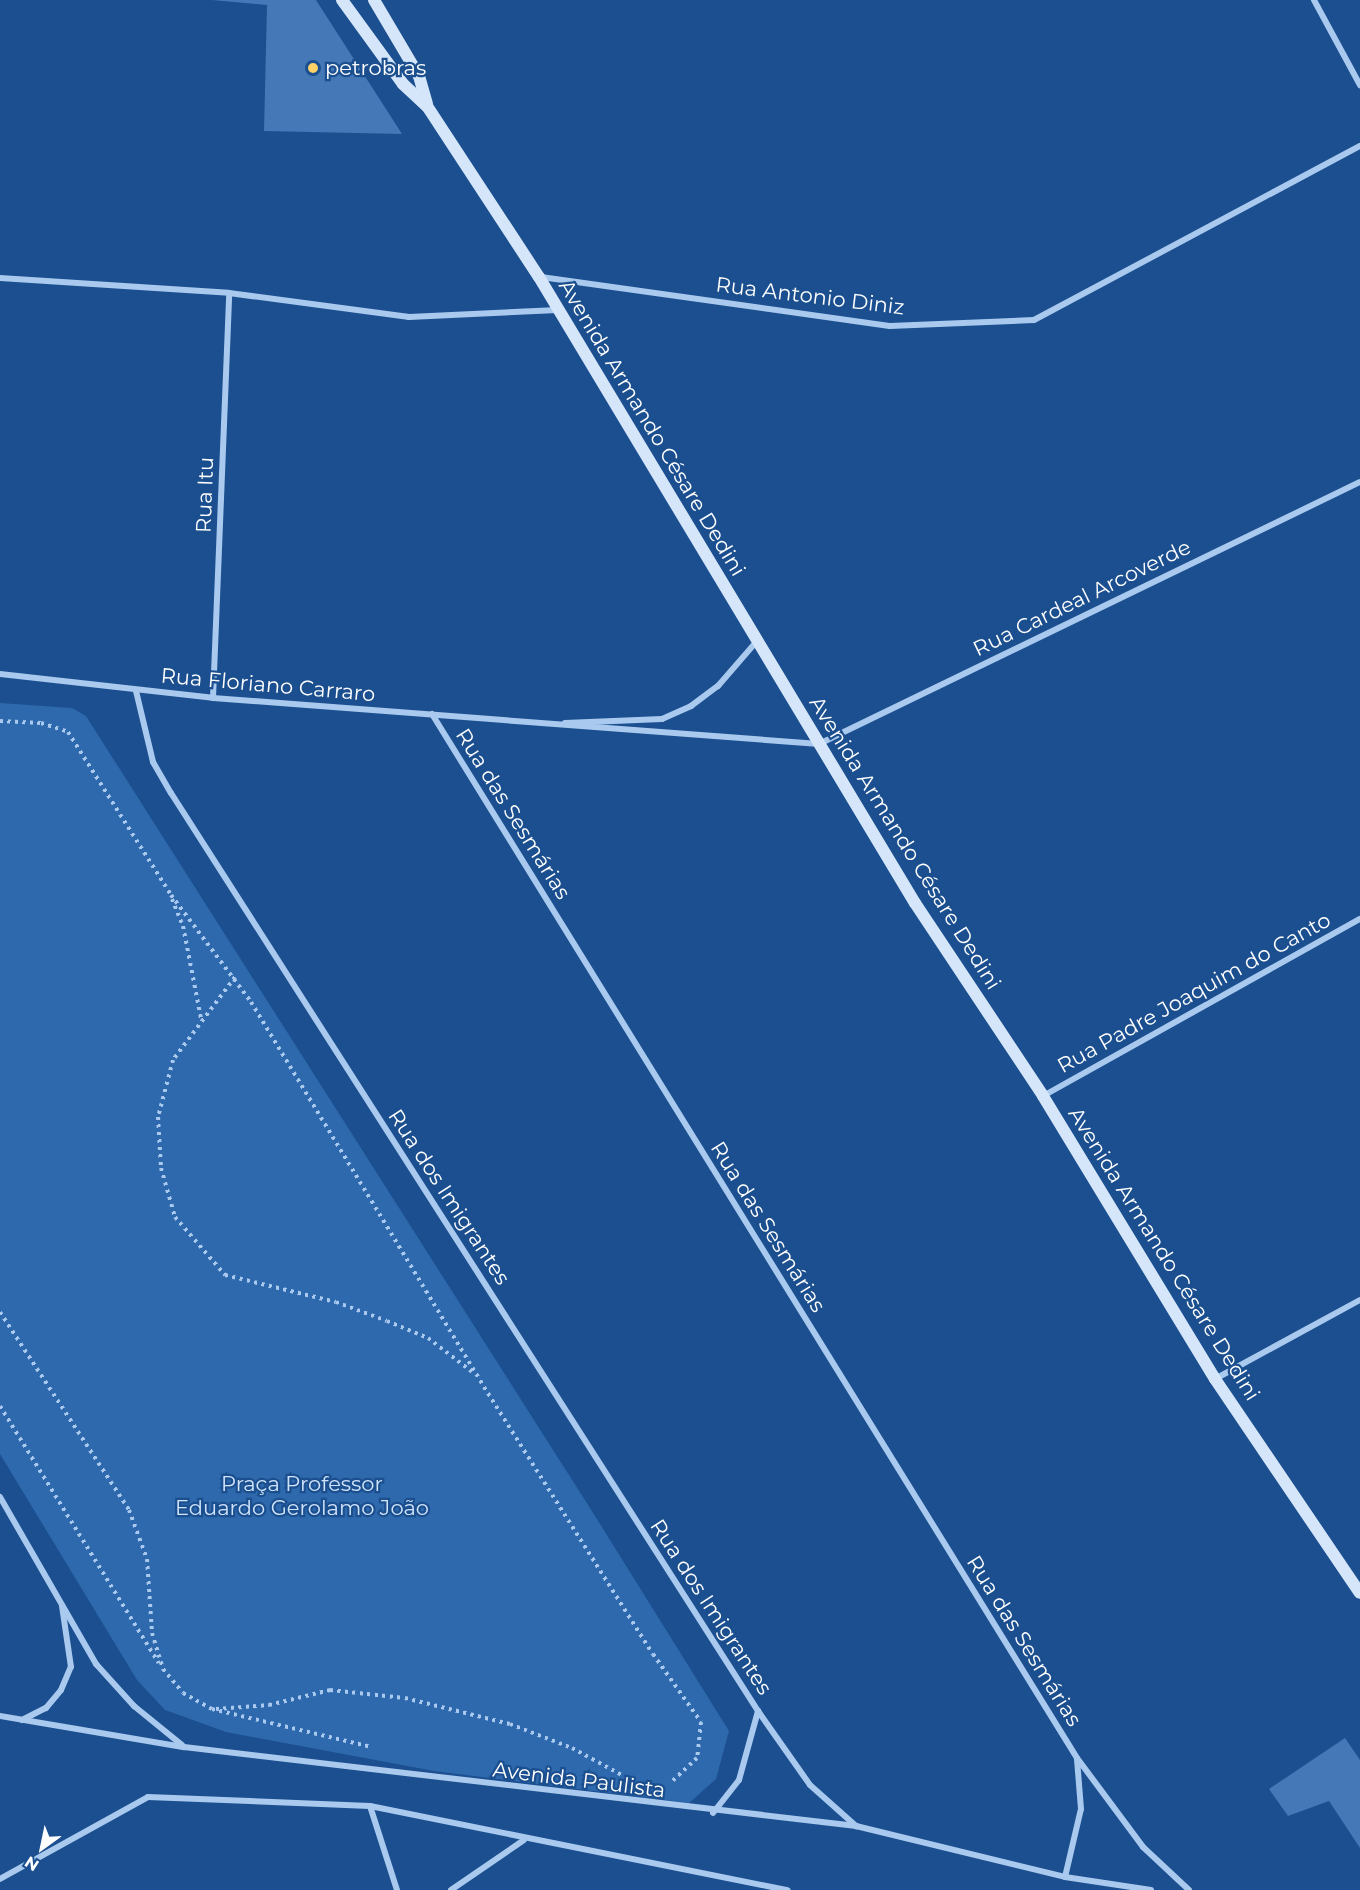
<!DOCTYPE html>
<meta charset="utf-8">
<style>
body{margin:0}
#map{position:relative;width:1360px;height:1890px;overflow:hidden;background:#1b4f8f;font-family:Montserrat,sans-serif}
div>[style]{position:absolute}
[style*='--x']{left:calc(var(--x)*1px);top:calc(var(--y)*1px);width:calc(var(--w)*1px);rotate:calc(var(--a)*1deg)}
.green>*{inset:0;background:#2e69ad}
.building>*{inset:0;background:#4478b7}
.path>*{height:4px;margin-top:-2px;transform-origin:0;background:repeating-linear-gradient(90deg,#a9c9ee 0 3px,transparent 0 7.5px)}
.street>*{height:6px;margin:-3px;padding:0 3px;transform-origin:3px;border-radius:3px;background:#a9c9ee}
.secondary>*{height:12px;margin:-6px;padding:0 6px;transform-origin:6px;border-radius:6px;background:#d6e6fa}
.dots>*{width:16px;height:16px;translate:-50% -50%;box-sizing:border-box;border:3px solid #1b4f8f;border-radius:50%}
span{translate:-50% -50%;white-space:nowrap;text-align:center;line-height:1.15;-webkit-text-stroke:4.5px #1b4f8f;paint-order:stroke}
.poi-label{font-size:21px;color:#fff}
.left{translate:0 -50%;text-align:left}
.street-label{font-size:21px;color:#fff}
.park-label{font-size:21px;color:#cfe3fa}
.north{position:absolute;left:12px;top:1818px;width:60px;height:60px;-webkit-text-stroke:4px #1b4f8f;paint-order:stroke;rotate:213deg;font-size:16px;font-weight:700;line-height:24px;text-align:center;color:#fff}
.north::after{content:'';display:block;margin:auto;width:21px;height:27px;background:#fff;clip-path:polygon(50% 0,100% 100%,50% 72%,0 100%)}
</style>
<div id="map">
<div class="green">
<div style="clip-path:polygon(0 703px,72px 708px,86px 716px,590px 1508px,729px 1731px,716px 1779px,689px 1803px,434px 1771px,226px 1732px,165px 1710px,137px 1680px,0 1454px)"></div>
</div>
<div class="building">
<div style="clip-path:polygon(212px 0,316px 0,402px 134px,264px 131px,267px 5px)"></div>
<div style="clip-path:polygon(1345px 1738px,1360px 1760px,1360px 1848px,1329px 1801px,1288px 1816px,1269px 1789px)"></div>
</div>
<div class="path">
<div style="--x:0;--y:721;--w:41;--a:2.8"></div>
<div style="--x:41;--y:723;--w:28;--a:18"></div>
<div style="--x:68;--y:732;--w:193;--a:57.7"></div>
<div style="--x:171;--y:895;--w:134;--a:53.2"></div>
<div style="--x:251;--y:1002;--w:450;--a:58.8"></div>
<div style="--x:484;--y:1387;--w:316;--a:57.7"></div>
<div style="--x:653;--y:1654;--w:83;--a:54.8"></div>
<div style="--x:701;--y:1722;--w:36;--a:96"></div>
<div style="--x:697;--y:1758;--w:37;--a:137"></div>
<div style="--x:172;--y:899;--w:29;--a:68"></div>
<div style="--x:183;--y:926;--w:95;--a:79"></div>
<div style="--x:235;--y:977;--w:104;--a:126.8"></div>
<div style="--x:173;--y:1060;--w:59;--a:104.7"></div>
<div style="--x:158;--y:1117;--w:51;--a:86.6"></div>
<div style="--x:161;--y:1168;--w:51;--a:74.1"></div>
<div style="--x:175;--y:1217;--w:77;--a:49.2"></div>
<div style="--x:225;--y:1275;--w:114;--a:13.7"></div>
<div style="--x:336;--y:1302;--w:54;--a:20.4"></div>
<div style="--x:387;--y:1321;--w:44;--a:22.5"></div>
<div style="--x:428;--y:1338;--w:59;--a:37.5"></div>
<div style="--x:0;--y:1312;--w:236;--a:56.9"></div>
<div style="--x:129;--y:1510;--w:52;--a:69.8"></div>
<div style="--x:147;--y:1559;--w:74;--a:86.1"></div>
<div style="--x:152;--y:1633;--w:38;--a:73"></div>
<div style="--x:163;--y:1669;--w:31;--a:50"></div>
<div style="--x:183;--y:1693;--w:33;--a:29"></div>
<div style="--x:212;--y:1709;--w:164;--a:13.4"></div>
<div style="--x:0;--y:1406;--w:302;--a:58.3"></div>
<div style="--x:216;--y:1709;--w:53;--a:-4.3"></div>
<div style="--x:269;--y:1705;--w:63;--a:-13.8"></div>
<div style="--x:330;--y:1690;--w:75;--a:6.1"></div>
<div style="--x:405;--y:1698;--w:108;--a:13.9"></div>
<div style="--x:510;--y:1724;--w:66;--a:21.2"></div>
<div style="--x:572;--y:1748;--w:65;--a:28.5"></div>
</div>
<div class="street">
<div style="--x:1314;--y:0;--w:97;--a:61.6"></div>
<div style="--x:541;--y:277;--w:352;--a:8"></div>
<div style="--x:890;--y:326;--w:144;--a:-2.4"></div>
<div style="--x:1034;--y:320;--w:370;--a:-28.1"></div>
<div style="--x:0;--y:278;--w:229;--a:3.7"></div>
<div style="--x:229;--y:293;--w:182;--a:7.6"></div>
<div style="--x:409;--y:317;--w:149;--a:-2.7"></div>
<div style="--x:0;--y:674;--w:214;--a:6.4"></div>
<div style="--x:213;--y:698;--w:608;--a:4.34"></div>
<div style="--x:819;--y:744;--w:601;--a:-25.84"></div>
<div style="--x:136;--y:691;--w:73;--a:76.5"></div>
<div style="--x:153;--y:762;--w:36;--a:60"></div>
<div style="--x:171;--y:793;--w:1090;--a:57.4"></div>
<div style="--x:758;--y:1711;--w:90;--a:54.9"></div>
<div style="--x:810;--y:1785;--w:62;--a:41.7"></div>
<div style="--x:213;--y:698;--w:405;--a:-87.7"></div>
<div style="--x:432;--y:714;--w:1227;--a:58.29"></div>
<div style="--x:1077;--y:1758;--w:111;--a:53.4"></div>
<div style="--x:1143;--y:1847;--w:63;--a:43.1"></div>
<div style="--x:565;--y:723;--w:97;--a:-2.4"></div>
<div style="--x:662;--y:719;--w:32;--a:-24"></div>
<div style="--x:691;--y:706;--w:34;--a:-37"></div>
<div style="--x:718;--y:686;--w:60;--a:-49.1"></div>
<div style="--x:1043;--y:1096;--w:363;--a:-29.2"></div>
<div style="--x:1215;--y:1379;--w:165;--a:-28.6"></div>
<div style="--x:0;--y:1497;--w:193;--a:60.1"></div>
<div style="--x:96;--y:1664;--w:57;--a:47.9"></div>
<div style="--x:134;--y:1706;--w:62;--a:39.1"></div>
<div style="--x:0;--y:1716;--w:187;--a:9.6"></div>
<div style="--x:184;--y:1747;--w:677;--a:6.7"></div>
<div style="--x:856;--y:1826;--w:215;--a:13.7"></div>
<div style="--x:1065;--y:1877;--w:87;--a:8.6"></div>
<div style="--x:22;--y:1720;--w:27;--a:-27"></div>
<div style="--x:46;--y:1708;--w:23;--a:-50"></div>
<div style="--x:61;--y:1690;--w:25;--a:-67"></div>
<div style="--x:71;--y:1667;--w:62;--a:-98.4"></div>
<div style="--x:370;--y:1806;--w:88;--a:72.2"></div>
<div style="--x:713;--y:1813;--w:42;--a:-51.8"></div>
<div style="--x:739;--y:1780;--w:72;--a:-74.6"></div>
<div style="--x:1065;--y:1877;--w:70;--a:-76.8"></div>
<div style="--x:1081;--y:1809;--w:50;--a:-94.6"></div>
<div style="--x:0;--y:1879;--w:169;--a:-29"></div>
<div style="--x:148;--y:1797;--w:222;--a:2.3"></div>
<div style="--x:370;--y:1806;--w:426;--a:11.4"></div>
<div style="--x:451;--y:1890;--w:88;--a:-34.4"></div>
</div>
<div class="secondary">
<div style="--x:342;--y:0;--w:104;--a:54"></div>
<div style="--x:403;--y:84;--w:33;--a:43"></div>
<div style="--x:427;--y:106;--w:204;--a:56.8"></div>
<div style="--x:539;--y:277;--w:730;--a:59.01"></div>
<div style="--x:915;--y:903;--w:232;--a:56.4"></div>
<div style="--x:1043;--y:1096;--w:331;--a:58.7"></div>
<div style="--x:1215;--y:1379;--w:258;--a:55.9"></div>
<div style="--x:374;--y:0;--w:88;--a:59.4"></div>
<div style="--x:419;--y:76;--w:29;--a:74"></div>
</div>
<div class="dots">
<div style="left:313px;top:68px;background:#ffd166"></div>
</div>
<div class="poi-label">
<span class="left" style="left:325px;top:68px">petrobras</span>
</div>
<div class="street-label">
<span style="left:810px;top:296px;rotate:7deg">Rua Antonio Diniz</span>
<span style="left:652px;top:428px;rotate:59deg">Avenida Armando Césare Dedini</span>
<span style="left:205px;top:495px;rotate:-88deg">Rua Itu</span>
<span style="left:1082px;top:598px;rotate:-26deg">Rua Cardeal Arcoverde</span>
<span style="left:268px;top:685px;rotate:5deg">Rua Floriano Carraro</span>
<span style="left:513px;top:814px;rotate:58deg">Rua das Sesmárias</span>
<span style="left:905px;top:843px;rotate:58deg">Avenida Armando Césare Dedini</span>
<span style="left:1194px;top:993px;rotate:-29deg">Rua Padre Joaquim do Canto</span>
<span style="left:449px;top:1197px;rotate:57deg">Rua dos Imigrantes</span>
<span style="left:768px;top:1227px;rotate:58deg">Rua das Sesmárias</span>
<span style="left:1164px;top:1254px;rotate:58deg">Avenida Armando Césare Dedini</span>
<span style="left:711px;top:1607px;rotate:57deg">Rua dos Imigrantes</span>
<span style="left:1024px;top:1641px;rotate:58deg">Rua das Sesmárias</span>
<span style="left:579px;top:1780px;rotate:7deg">Avenida Paulista</span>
</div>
<div class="park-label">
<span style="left:302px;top:1496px">Praça Professor<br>Eduardo Gerolamo João</span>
</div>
<div class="north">N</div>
</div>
